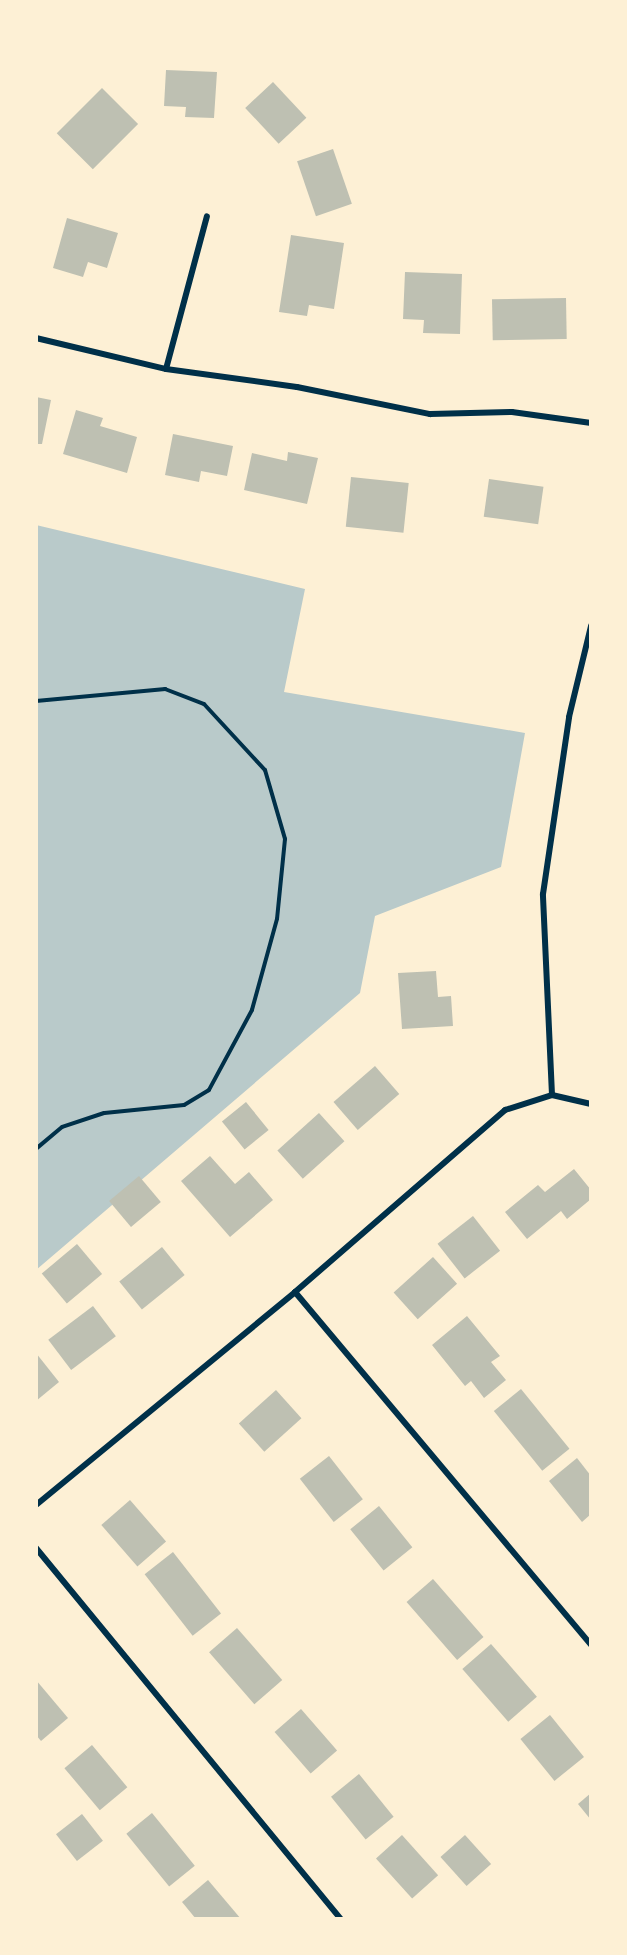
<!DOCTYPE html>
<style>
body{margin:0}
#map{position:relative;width:627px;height:1955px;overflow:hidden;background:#fdf0d5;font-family:Lato,sans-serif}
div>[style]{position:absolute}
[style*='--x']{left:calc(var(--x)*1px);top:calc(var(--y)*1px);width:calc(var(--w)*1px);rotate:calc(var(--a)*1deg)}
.green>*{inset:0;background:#b9caca}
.building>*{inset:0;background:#bec0b2;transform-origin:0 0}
.path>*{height:4px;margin:-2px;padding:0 2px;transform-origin:2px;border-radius:2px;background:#003049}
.minor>*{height:6px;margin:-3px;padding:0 3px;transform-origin:3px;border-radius:3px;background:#003049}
span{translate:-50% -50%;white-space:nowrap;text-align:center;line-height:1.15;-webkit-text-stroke:4.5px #fdf0d5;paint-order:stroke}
.frame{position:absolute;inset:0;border:38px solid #fdf0d5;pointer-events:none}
</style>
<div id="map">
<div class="green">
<div style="clip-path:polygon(36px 525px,305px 589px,284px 692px,525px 733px,501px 867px,375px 916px,360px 993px,36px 1270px)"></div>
</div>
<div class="building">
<div style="clip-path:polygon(166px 70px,217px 72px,214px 118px,185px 117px,186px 107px,164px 106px)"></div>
<div style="left:273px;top:82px;width:49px;height:38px;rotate:47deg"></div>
<div style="left:102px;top:88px;width:51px;height:64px;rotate:45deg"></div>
<div style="left:333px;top:149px;width:58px;height:38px;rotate:71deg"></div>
<div style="clip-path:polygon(67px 218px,118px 233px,107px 268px,88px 262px,83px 277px,53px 268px)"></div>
<div style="clip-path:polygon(291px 235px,344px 243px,334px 309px,309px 305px,307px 316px,279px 312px)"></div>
<div style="clip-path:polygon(405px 272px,462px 274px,460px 334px,423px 333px,424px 320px,403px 319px)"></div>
<div style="left:566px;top:298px;width:41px;height:74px;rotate:89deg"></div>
<div style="clip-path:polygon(36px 397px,51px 400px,42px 444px,38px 444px,37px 450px)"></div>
<div style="clip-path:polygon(76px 410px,103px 418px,100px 426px,137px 437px,127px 473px,63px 454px)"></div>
<div style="clip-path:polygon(173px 434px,233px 446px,227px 476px,201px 471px,199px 482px,165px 475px)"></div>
<div style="clip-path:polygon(288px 452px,318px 458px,307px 504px,244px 490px,252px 453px,287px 461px)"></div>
<div style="left:351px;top:477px;width:58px;height:50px;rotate:6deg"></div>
<div style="left:489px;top:479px;width:55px;height:38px;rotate:8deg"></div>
<div style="clip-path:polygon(436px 971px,438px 997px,451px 996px,453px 1026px,402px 1029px,398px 973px)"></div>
<div style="left:375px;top:1066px;width:37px;height:55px;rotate:49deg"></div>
<div style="left:246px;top:1102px;width:36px;height:31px;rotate:51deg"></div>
<div style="left:319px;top:1113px;width:38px;height:56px;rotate:48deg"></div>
<div style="clip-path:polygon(210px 1156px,235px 1184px,249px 1172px,273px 1200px,230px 1237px,181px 1181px)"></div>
<div style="clip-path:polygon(574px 1169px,591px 1190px,591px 1199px,567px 1219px,561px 1211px,527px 1239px,505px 1212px,538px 1185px,545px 1192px)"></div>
<div style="left:139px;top:1176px;width:34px;height:39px;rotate:50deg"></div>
<div style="left:473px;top:1216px;width:44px;height:45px;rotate:52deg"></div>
<div style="left:77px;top:1244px;width:39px;height:46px;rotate:50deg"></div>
<div style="left:162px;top:1247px;width:36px;height:55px;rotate:51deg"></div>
<div style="left:433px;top:1257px;width:36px;height:53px;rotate:48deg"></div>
<div style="left:93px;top:1306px;width:38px;height:56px;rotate:53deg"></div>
<div style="clip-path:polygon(467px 1316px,500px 1356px,491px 1362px,506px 1380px,484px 1398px,471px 1381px,465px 1386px,432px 1345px)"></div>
<div style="clip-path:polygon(36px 1353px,59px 1382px,36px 1401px)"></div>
<div style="left:521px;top:1389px;width:77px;height:35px;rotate:51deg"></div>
<div style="left:276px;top:1390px;width:38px;height:50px;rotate:48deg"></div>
<div style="left:329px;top:1456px;width:55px;height:37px;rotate:52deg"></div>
<div style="clip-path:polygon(577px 1458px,591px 1476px,591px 1514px,582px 1522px,549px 1481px)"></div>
<div style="left:130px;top:1500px;width:55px;height:38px;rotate:49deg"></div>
<div style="left:379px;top:1506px;width:53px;height:37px;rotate:51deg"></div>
<div style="left:173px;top:1552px;width:78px;height:36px;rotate:52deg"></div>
<div style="left:433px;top:1579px;width:77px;height:35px;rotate:49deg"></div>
<div style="left:237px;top:1628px;width:69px;height:37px;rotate:49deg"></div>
<div style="left:491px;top:1644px;width:70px;height:38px;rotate:49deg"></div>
<div style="clip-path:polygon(36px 1680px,68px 1718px,41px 1741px,36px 1735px)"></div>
<div style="left:301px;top:1709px;width:55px;height:35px;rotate:49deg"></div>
<div style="left:550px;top:1715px;width:54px;height:38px;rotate:51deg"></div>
<div style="left:92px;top:1745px;width:55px;height:36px;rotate:50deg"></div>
<div style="left:359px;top:1774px;width:55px;height:36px;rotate:51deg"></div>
<div style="clip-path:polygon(591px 1793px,591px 1820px,578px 1804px)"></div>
<div style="left:152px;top:1813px;width:68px;height:33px;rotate:51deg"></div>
<div style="left:82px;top:1814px;width:34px;height:33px;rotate:52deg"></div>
<div style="left:402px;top:1835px;width:54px;height:35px;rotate:48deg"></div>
<div style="left:465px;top:1835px;width:39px;height:33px;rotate:48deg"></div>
<div style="clip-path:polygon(208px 1880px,241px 1919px,196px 1919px,182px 1902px)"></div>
</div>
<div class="path">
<div style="--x:36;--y:701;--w:130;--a:-5.3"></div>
<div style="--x:165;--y:689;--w:42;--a:21"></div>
<div style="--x:204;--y:704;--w:90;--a:47.3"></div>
<div style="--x:265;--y:770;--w:72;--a:73.8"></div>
<div style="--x:285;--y:839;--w:80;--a:95.7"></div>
<div style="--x:277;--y:919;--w:94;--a:105.4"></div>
<div style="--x:252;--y:1010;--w:91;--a:118.3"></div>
<div style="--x:209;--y:1090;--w:29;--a:149"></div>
<div style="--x:184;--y:1105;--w:80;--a:174.3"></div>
<div style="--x:104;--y:1113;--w:44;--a:161.6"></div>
<div style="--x:62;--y:1127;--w:34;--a:140"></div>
</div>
<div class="minor">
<div style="--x:36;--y:338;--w:134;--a:13.4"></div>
<div style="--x:166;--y:369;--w:132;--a:7.8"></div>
<div style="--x:297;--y:387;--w:136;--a:11.5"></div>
<div style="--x:430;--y:414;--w:82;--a:-1.4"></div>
<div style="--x:512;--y:412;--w:80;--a:7.9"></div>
<div style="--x:166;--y:369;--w:158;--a:-75"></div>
<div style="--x:552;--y:1095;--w:201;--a:-92.6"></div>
<div style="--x:543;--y:894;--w:179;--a:-81.6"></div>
<div style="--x:569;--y:717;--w:94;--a:-76.4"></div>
<div style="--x:552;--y:1095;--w:40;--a:13"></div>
<div style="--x:295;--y:1292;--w:461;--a:50"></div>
<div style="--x:36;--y:1505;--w:335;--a:-39.4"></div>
<div style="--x:295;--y:1292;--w:278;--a:-40.9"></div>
<div style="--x:505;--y:1110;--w:49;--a:-17.7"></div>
<div style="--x:36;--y:1548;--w:480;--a:50.6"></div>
</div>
<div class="frame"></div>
</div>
